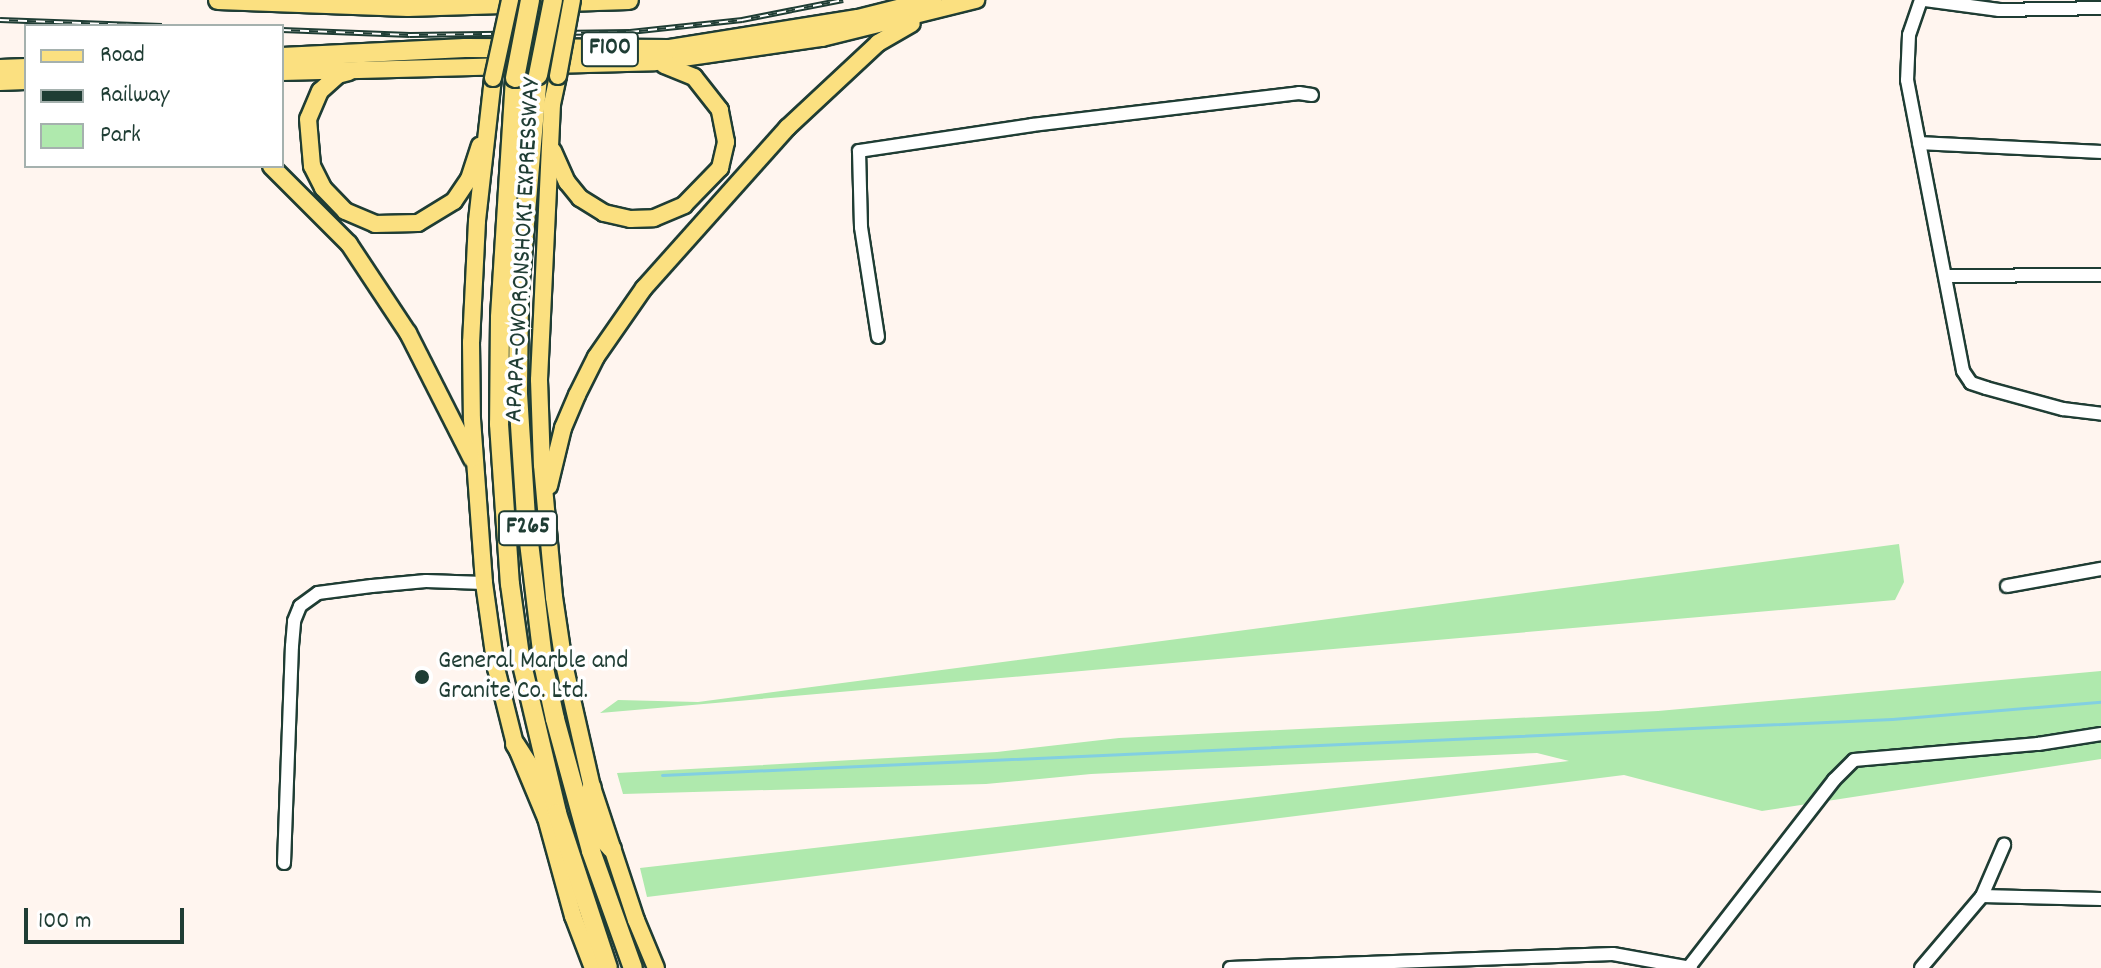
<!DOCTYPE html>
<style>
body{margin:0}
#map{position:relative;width:2101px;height:968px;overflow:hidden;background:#fff5ef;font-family:Dekko,sans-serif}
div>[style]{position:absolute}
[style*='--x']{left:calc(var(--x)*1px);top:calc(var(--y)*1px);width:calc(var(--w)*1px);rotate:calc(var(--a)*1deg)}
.green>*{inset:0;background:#afe9ad}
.stream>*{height:3px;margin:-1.5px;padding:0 1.5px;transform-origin:1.5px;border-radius:1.5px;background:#82cfe1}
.roads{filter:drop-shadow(2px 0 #1f3d34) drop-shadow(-2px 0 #1f3d34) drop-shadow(0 2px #1f3d34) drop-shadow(0 -2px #1f3d34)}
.minor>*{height:12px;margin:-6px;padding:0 6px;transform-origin:6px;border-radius:6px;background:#fff}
.major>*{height:16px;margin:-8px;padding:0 8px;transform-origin:8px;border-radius:8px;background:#fbe080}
.highway>*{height:18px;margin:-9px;padding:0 9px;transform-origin:9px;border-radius:9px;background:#fbe080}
.rail>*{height:6px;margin-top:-3px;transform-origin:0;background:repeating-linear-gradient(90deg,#fff 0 9px,#1f3d34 0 18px);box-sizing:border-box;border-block:2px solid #1f3d34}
.bridges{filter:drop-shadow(2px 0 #1f3d34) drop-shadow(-2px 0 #1f3d34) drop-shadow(0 2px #1f3d34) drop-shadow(0 -2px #1f3d34)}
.major-bridge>*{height:16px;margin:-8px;padding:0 8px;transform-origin:8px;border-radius:8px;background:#fbe080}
.highway-bridge>*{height:18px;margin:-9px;padding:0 9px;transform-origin:9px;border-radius:9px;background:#fbe080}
.dots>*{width:22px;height:22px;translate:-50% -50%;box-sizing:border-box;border:4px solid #fff;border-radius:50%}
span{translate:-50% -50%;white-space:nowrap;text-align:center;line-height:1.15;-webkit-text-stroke:7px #fff;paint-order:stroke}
.shield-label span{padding:2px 6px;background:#fff;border:2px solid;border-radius:6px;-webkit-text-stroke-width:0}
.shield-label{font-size:24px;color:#1f3d34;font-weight:700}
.street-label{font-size:26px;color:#1f3d34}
.poi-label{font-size:26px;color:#1f3d34}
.left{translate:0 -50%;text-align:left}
.legend{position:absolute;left:24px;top:24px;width:260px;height:144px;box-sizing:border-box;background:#fff;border:2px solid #a5b1ae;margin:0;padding:10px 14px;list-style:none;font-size:24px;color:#1f3d34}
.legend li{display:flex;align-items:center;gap:16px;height:40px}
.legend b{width:40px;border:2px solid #a5b1ae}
.scale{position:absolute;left:24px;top:908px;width:160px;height:36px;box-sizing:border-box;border:4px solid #1f3d34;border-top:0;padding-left:10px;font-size:24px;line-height:28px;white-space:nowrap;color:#1f3d34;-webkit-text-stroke:6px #fff;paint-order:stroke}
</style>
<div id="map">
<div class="green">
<div style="clip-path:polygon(1899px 544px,1904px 582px,1895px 600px,600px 713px,618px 700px,698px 702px)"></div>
<div style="clip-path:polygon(2101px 671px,2101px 759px,1762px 811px,1624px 775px,647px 897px,640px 868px,1569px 761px,1537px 753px,1091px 774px,986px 784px,623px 794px,617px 773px,997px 752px,1119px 738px,1658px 711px)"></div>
</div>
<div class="stream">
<div style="--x:662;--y:775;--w:1231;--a:-2.61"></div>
<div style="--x:1892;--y:719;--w:210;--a:-4.7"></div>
</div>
<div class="roads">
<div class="minor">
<div style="--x:1921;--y:0;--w:37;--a:109"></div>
<div style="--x:1909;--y:35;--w:45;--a:92.5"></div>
<div style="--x:1907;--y:80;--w:296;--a:79.1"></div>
<div style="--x:1963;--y:371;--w:14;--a:56"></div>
<div style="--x:1971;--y:383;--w:16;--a:18"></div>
<div style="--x:1986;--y:388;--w:80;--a:15.3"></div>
<div style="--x:2063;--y:409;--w:38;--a:7"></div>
<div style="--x:1925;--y:0;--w:75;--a:7.7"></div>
<div style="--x:1999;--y:10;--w:102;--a:-1.1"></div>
<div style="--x:1919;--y:143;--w:182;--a:2.8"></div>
<div style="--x:1945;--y:276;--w:156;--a:-0.4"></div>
<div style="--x:878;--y:337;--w:111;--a:-98.8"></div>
<div style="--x:861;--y:227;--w:76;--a:-91.5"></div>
<div style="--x:859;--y:151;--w:175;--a:-8.5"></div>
<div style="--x:1032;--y:125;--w:269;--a:-6.8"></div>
<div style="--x:1299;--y:93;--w:13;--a:9"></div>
<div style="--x:2007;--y:586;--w:96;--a:-10.3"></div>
<div style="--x:284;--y:863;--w:217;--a:-87.9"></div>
<div style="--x:292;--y:646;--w:25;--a:-85"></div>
<div style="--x:294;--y:621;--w:16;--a:-68"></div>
<div style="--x:300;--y:606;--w:22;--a:-36"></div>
<div style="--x:318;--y:593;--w:54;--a:-7.4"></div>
<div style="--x:372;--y:586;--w:54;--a:-5.3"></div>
<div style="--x:426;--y:581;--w:58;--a:2"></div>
<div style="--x:1982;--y:896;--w:119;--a:1.4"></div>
<div style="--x:1689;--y:967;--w:237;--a:-52.2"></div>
<div style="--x:1834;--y:780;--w:28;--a:-45"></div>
<div style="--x:1854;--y:760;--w:185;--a:-5"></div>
<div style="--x:2038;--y:744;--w:64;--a:-9"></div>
<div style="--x:1230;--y:968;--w:383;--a:-2.1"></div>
<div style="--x:1613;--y:954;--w:79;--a:10.2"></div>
<div style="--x:1921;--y:968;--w:94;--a:-49.7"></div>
<div style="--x:1982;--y:896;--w:56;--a:-66.7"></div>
</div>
<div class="major">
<div style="--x:282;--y:72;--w:373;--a:-1.5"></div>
<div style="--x:655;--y:62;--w:169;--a:-8.2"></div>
<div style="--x:822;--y:38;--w:159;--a:-13.9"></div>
<div style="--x:349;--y:72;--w:11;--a:165"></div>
<div style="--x:338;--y:75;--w:24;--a:138"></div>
<div style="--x:320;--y:91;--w:30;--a:113"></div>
<div style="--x:308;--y:119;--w:47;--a:85.1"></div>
<div style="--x:312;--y:166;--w:25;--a:63"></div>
<div style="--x:323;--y:188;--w:32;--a:46"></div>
<div style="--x:345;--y:211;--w:33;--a:23"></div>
<div style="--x:375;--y:224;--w:43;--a:-1.3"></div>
<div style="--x:418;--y:223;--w:42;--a:-31.4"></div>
<div style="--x:454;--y:201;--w:27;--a:-56"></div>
<div style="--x:469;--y:179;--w:35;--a:-72"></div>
<div style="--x:558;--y:76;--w:29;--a:102"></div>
<div style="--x:552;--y:104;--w:276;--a:92.7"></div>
<div style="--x:539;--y:380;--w:85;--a:88"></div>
<div style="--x:542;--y:465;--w:133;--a:84.8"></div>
<div style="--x:554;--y:597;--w:68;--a:81.5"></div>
<div style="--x:564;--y:664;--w:126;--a:77.2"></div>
<div style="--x:592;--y:787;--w:140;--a:71.7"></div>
<div style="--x:636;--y:920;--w:52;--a:67.4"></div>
<div style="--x:493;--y:78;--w:144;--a:96.4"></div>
<div style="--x:477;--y:221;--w:121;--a:92.8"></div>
<div style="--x:471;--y:342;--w:77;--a:89.3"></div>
<div style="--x:472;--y:419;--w:164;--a:85.8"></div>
<div style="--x:484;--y:583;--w:86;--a:82"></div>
<div style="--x:496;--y:668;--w:78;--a:76"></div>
<div style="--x:515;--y:744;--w:80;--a:67.3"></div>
<div style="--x:546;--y:818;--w:102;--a:74.6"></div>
<div style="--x:573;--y:916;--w:56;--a:69"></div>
<div style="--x:0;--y:82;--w:26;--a:-2"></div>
<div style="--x:553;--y:151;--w:34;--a:66"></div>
<div style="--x:567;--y:182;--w:21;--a:51"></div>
<div style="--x:580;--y:198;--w:28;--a:32"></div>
<div style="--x:604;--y:213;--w:27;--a:13"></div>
<div style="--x:630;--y:219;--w:24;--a:-2"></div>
<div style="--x:654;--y:218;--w:33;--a:-23"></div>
<div style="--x:684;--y:205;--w:52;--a:-45.8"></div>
<div style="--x:720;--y:168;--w:27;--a:-77"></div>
<div style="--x:726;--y:142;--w:33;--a:-101"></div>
<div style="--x:720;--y:110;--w:42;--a:-128.2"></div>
<div style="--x:694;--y:77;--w:32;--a:-158"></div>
<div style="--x:271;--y:166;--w:110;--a:45"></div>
<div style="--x:349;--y:244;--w:107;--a:56.5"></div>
<div style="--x:408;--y:333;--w:141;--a:63.1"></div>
<div style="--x:549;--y:486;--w:60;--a:-76.4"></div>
<div style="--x:563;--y:428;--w:36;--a:-67"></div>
<div style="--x:577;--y:395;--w:42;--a:-63.4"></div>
<div style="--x:596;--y:357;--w:84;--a:-55.2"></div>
<div style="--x:644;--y:288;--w:215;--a:-48.2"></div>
<div style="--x:787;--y:128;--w:125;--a:-43"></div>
<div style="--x:878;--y:43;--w:39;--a:-30"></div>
</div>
<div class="highway">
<div style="--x:218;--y:0;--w:190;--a:2.1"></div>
<div style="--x:408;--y:7;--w:221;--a:-1.8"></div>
<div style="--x:282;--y:57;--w:183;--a:-2.8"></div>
<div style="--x:465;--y:48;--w:205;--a:0.3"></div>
<div style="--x:670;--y:49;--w:190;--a:-9.1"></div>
<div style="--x:858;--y:19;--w:77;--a:-14.2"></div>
<div style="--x:0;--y:69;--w:26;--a:-2"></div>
<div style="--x:538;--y:75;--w:219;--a:95"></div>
<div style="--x:519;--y:293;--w:101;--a:90.6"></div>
<div style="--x:518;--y:394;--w:123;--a:86.3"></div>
<div style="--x:526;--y:517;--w:152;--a:83.2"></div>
<div style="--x:544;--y:668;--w:52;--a:77.8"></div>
<div style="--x:555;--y:719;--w:137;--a:74.7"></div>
<div style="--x:591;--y:851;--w:124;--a:70.3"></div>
<div style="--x:515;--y:78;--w:240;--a:93.6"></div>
<div style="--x:500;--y:318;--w:106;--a:90.5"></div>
<div style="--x:499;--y:424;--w:160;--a:86.1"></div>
<div style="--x:510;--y:584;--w:73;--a:82.1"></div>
<div style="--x:520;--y:656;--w:161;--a:76.7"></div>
<div style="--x:557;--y:813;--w:163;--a:71.8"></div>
<div style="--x:515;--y:744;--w:57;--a:57.1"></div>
<div style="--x:585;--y:819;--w:40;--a:48"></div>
<div style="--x:586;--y:824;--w:37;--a:-81"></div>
</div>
</div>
<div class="rail">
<div style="--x:0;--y:20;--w:162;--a:2.1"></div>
<div style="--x:282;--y:30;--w:128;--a:2.2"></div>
<div style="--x:410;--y:35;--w:220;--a:-0.8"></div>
<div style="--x:630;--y:32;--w:113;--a:-6.1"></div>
<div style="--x:742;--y:20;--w:103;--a:-11.2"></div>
</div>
<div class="bridges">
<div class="major-bridge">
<div style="--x:558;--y:76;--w:77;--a:-79.6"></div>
<div style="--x:493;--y:78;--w:80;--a:-77.7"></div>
</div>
<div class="highway-bridge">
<div style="--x:538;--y:75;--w:76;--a:-78.7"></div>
<div style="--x:515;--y:78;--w:79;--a:-79.1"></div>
</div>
</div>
<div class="dots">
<div style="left:422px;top:677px;background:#1f3d34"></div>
</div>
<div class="shield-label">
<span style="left:610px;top:49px">F100</span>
<span style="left:528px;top:528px">F265</span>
</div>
<div class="street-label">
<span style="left:524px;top:250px;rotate:-87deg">APAPA-OWORONSHOKI EXPRESSWAY</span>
</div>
<div class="poi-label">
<span class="left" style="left:438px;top:677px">General Marble and<br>Granite Co. Ltd.</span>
</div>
<ul class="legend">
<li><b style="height:10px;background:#fbe080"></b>Road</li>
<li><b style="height:10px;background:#1f3d34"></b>Railway</li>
<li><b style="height:22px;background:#afe9ad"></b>Park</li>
</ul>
<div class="scale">100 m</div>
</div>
